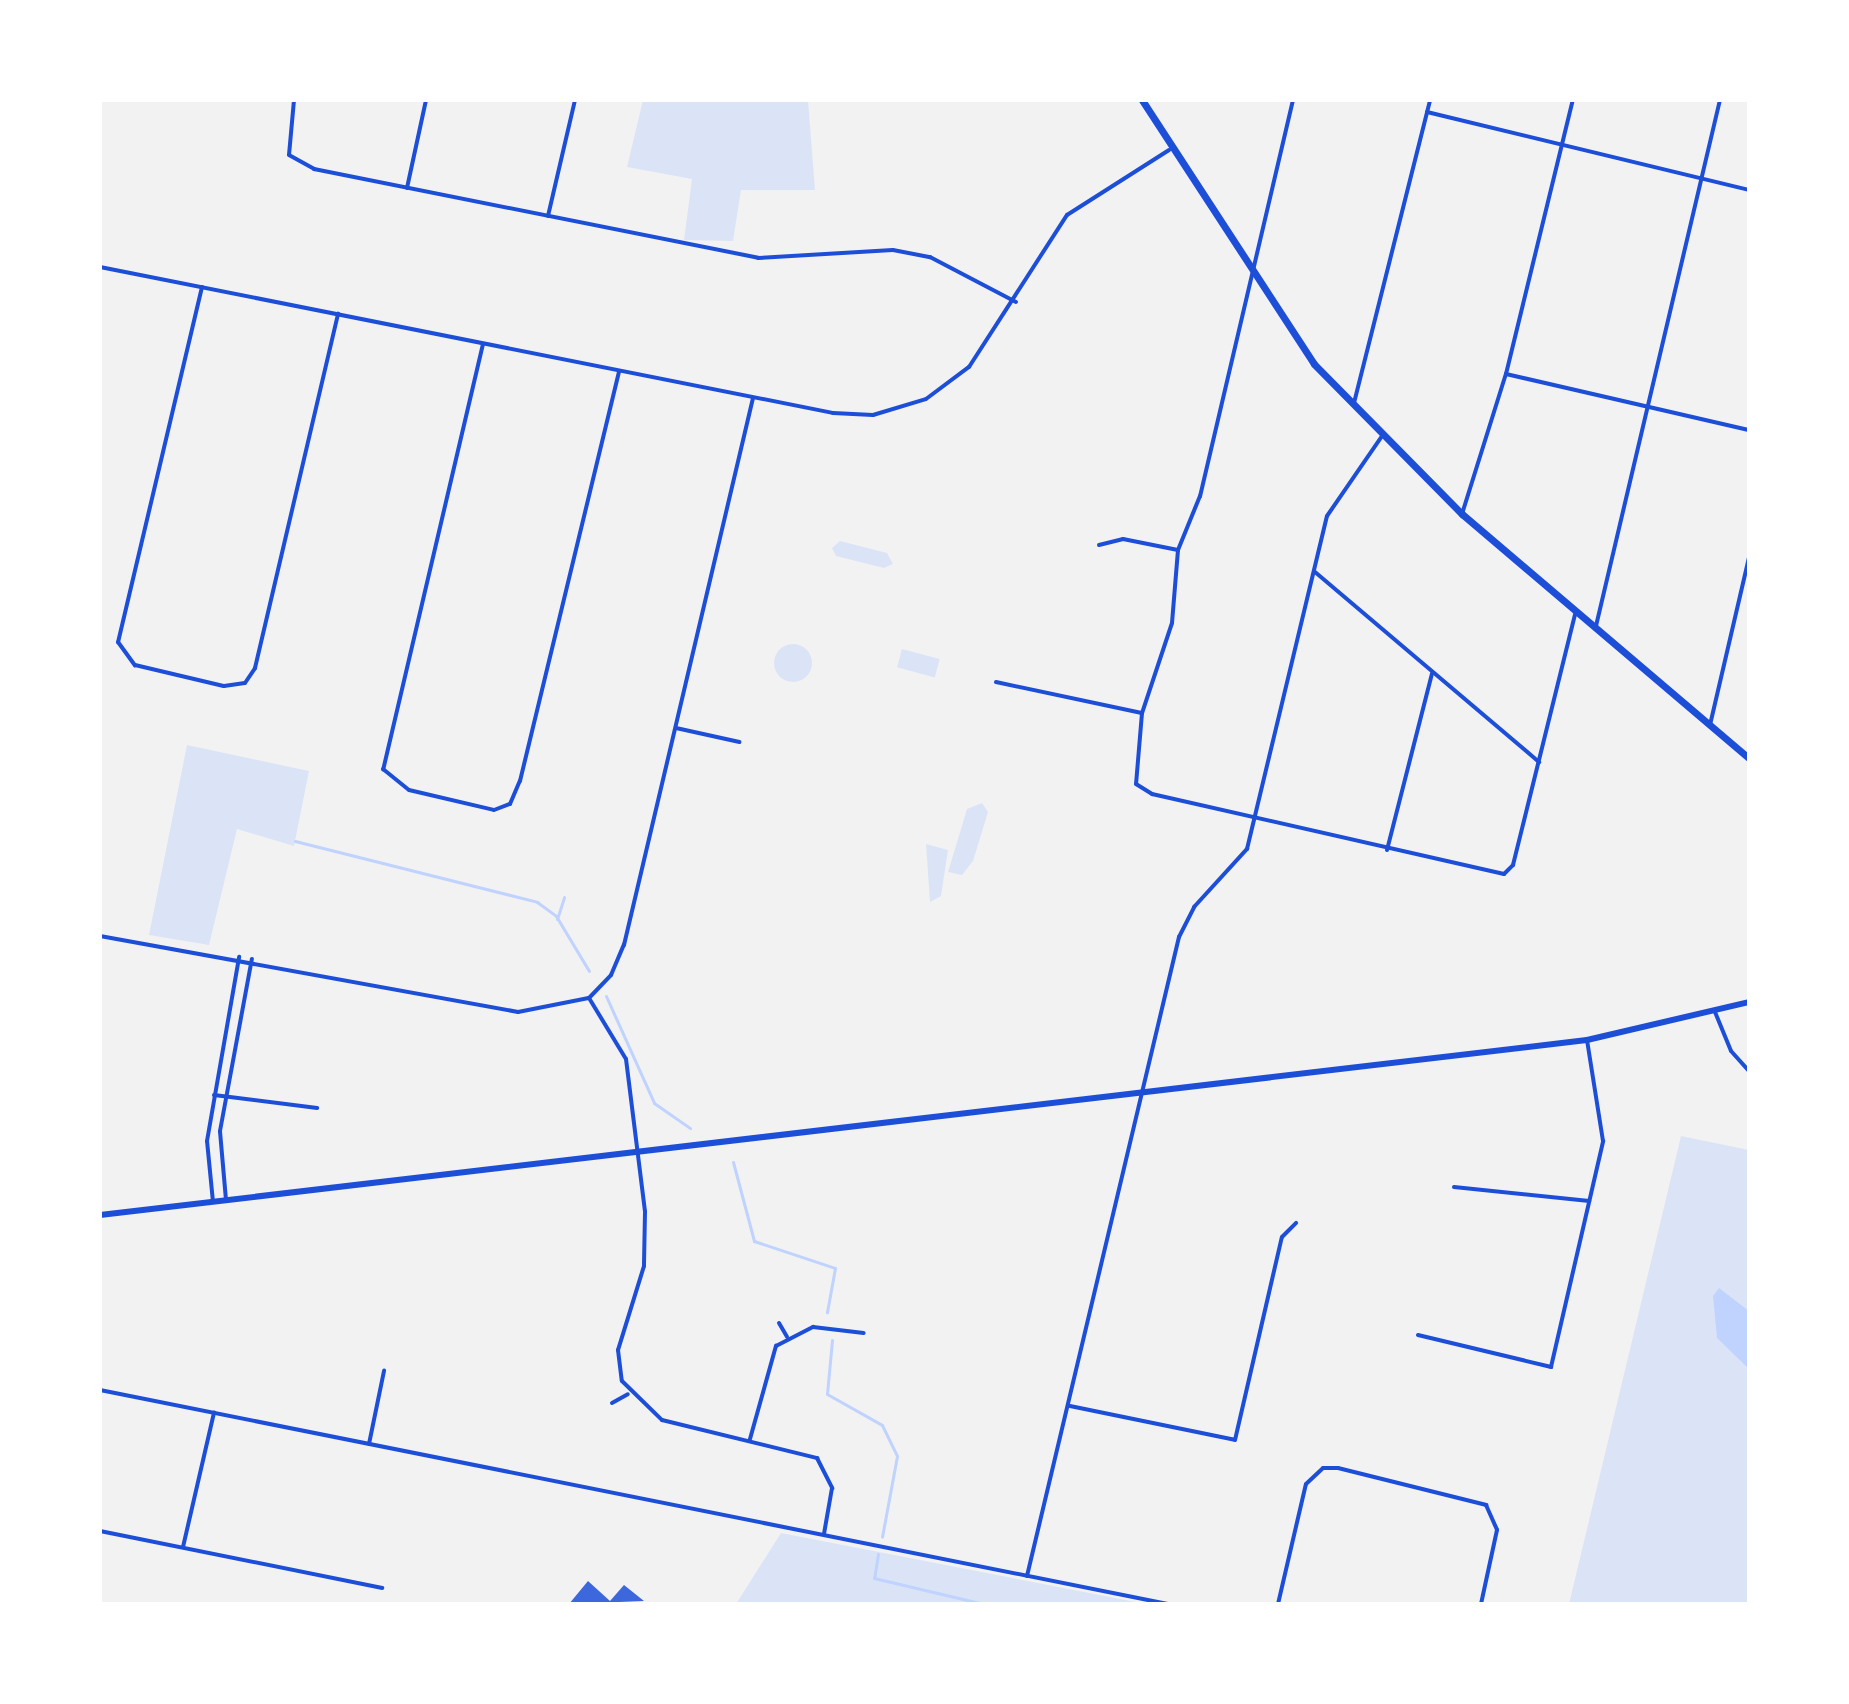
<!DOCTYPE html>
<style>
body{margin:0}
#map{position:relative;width:1849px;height:1704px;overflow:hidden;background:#f2f2f2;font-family:Cabin,sans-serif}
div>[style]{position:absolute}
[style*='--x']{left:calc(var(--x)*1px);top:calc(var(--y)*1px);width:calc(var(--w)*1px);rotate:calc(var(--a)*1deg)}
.green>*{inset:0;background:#dbe4f7;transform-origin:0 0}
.round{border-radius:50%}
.water>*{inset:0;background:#bfd3fe}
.stream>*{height:3px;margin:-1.5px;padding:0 1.5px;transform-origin:1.5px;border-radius:1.5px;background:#bfd3fe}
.building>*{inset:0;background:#3d67dc}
.minor>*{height:4px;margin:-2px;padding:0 2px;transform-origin:2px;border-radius:2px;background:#1d4ed8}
.secondary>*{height:6px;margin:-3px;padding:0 3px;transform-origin:3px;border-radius:3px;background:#1d4ed8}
.primary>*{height:7px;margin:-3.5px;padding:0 3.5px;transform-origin:3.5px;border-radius:3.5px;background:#1d4ed8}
span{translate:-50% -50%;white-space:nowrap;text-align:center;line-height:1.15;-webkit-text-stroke:8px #fff;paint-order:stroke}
.frame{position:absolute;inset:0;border:102px solid #fff;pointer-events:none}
</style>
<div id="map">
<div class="green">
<div style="clip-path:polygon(643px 100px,808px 100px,815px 190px,741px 190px,733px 241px,684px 240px,692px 179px,627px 167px)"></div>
<div style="clip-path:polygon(840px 541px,887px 553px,893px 564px,884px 568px,836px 556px,832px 548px)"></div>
<div class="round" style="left:774px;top:644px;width:38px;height:38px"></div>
<div style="left:902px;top:649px;width:39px;height:19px;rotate:15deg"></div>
<div style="clip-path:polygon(187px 745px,309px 771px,294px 846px,237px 829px,209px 945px,149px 935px)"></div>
<div style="clip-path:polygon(982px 803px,988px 812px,973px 861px,962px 875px,948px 872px,967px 809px)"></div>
<div style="clip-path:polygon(926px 844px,948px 850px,941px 896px,930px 902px)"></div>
<div style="clip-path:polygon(1681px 1136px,1749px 1150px,1749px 1604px,1569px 1604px)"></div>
<div style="clip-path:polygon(781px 1533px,1146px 1604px,736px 1604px)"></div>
</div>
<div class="water">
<div style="clip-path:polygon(1719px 1288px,1749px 1311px,1749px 1369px,1717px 1338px,1713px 1296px)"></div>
</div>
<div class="stream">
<div style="--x:295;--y:841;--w:250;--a:14.1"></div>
<div style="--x:537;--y:902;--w:24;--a:36"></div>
<div style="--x:556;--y:916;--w:64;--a:59"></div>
<div style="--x:557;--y:919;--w:23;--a:-72"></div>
<div style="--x:606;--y:996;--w:117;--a:65.8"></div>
<div style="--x:654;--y:1103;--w:44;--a:34.8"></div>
<div style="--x:733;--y:1162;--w:82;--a:75.1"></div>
<div style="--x:754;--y:1241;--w:85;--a:18.4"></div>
<div style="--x:835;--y:1268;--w:45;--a:100.3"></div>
<div style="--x:832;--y:1340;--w:54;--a:95.3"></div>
<div style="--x:827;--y:1394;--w:63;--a:29.4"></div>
<div style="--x:882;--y:1425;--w:34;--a:64"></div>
<div style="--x:897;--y:1456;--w:82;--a:100.5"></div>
<div style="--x:878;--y:1554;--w:24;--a:99"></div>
<div style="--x:874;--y:1578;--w:113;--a:13.3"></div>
</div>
<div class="building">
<div style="clip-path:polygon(588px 1581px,610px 1601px,624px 1585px,644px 1601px,569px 1604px)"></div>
</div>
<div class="minor">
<div style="--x:294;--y:100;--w:55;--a:95.2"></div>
<div style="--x:289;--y:155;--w:29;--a:29"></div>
<div style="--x:314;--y:169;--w:453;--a:11.3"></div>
<div style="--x:758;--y:258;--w:135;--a:-3.4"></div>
<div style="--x:893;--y:250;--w:38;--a:11"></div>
<div style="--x:930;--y:257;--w:97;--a:27.6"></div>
<div style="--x:1293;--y:100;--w:407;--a:103.2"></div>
<div style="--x:1200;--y:496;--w:58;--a:112.2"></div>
<div style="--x:1178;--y:550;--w:73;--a:94.7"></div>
<div style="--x:1172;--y:623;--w:95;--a:108.4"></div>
<div style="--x:1142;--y:713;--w:71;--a:94.8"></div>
<div style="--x:1136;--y:784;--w:19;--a:32"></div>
<div style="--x:1152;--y:794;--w:361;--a:12.8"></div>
<div style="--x:1504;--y:874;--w:13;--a:-45"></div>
<div style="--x:1513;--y:865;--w:262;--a:-76.1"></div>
<div style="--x:1427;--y:112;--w:331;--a:13.6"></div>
<div style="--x:407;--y:188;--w:90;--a:-77.8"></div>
<div style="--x:548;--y:216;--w:119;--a:-76.9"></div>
<div style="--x:100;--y:267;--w:747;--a:11.26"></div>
<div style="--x:833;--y:413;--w:40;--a:2.9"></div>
<div style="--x:873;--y:415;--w:55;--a:-16.8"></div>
<div style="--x:926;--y:399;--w:54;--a:-36.7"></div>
<div style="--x:969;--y:367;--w:181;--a:-57.2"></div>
<div style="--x:1067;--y:215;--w:121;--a:-32.5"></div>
<div style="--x:202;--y:287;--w:365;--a:103.3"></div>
<div style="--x:118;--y:642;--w:29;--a:54"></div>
<div style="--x:135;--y:665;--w:91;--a:13.3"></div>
<div style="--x:224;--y:686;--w:21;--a:-8"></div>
<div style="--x:245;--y:683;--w:18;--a:-56"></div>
<div style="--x:255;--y:668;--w:364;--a:-76.8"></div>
<div style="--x:483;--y:344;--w:437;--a:103.2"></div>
<div style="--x:383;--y:769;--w:33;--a:39"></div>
<div style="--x:409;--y:790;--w:87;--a:13.2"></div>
<div style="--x:494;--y:810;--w:17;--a:-21"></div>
<div style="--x:510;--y:804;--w:25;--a:-67"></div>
<div style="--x:520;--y:781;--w:421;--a:-76.4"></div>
<div style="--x:1506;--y:374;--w:249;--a:13"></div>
<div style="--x:1354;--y:403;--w:312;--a:-75.9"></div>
<div style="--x:1462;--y:514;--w:147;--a:-72.6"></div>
<div style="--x:1506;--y:374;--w:282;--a:-76.3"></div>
<div style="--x:1099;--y:545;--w:25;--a:-14"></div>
<div style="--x:1123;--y:539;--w:56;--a:11.3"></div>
<div style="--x:1315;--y:572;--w:294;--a:40.3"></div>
<div style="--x:1596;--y:626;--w:540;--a:-76.74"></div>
<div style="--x:996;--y:682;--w:149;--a:12"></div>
<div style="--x:1710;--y:725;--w:172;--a:-76.9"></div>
<div style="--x:676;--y:728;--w:65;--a:12.5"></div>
<div style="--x:1387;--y:850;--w:182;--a:-75.7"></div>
<div style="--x:100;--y:936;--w:425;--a:10.3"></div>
<div style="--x:518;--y:1012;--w:72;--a:-11.2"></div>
<div style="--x:589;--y:998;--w:32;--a:-46"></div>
<div style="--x:611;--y:975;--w:33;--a:-67"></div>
<div style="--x:624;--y:945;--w:562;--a:-76.73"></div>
<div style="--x:589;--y:998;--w:71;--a:58.8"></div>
<div style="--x:626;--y:1059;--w:154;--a:82.9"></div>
<div style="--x:645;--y:1212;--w:54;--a:91.1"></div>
<div style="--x:644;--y:1266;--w:88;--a:107.2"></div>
<div style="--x:618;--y:1350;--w:31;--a:83"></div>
<div style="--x:622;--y:1381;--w:56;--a:44.3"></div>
<div style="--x:662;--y:1420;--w:160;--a:13.8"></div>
<div style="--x:817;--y:1458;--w:34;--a:63"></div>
<div style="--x:832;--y:1488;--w:47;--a:99.9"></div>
<div style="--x:1715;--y:1012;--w:42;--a:67.7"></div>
<div style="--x:1731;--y:1051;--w:27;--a:48"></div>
<div style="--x:214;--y:1095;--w:104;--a:7.2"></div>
<div style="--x:1454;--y:1187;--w:136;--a:5.9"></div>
<div style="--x:226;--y:1200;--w:69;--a:-95"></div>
<div style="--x:220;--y:1131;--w:175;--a:-79.5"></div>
<div style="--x:213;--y:1202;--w:61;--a:-95.6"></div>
<div style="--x:207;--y:1141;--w:187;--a:-80.1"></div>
<div style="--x:779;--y:1323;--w:16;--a:60"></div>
<div style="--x:1418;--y:1335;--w:137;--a:13.5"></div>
<div style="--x:1551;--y:1367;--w:232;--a:-77"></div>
<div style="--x:1603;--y:1141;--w:102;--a:-99"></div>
<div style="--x:100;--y:1390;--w:1089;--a:11.33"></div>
<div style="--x:612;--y:1403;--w:18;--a:-29"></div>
<div style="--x:1070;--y:1406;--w:168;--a:11.6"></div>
<div style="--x:1235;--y:1440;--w:208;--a:-77"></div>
<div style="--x:1282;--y:1237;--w:20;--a:-45"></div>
<div style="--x:750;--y:1439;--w:97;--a:-74.4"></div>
<div style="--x:776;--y:1346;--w:42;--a:-27.2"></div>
<div style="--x:813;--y:1327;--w:51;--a:6.7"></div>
<div style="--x:369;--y:1444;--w:75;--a:-78.4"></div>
<div style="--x:100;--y:1531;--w:288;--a:11.4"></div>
<div style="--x:183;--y:1547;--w:138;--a:-77"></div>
<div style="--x:1027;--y:1576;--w:657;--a:-76.62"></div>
<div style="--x:1179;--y:937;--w:34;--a:-63"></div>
<div style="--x:1194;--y:907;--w:79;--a:-47.6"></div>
<div style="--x:1247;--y:849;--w:342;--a:-76.5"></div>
<div style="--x:1327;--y:516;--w:97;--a:-55.5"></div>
<div style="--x:1278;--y:1604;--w:123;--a:-76.9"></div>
<div style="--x:1306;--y:1484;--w:23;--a:-43"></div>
<div style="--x:1323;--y:1468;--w:15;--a:0"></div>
<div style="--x:1338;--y:1468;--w:153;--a:14"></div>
<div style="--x:1486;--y:1505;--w:27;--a:66"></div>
<div style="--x:1497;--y:1530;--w:76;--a:102.2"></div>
</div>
<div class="secondary">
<div style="--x:100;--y:1215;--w:1497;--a:-6.71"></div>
<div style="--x:1587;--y:1040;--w:166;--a:-13.2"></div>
</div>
<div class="primary">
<div style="--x:1142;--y:100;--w:315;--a:56.9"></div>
<div style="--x:1314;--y:364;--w:211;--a:45.4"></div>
<div style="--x:1462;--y:514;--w:377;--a:40.4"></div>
</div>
<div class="frame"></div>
</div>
